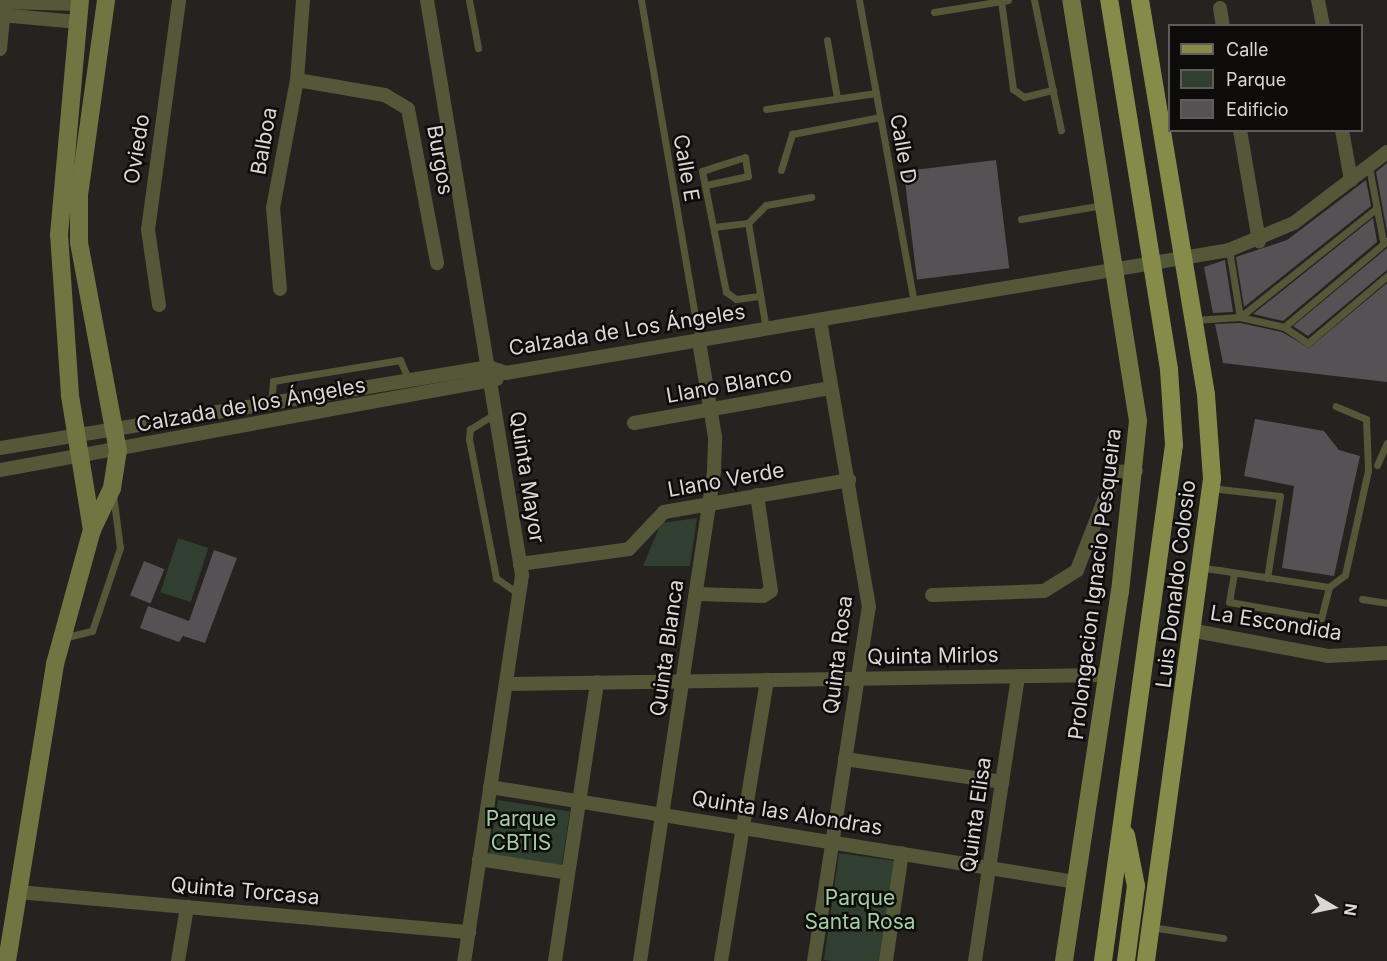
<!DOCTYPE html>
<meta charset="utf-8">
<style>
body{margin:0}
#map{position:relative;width:1387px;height:961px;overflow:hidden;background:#252220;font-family:Inter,sans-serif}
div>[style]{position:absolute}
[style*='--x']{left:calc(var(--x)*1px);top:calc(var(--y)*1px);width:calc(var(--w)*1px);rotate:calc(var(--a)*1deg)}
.green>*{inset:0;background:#303f30;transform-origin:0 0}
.building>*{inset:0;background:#555154;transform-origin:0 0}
.lane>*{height:7px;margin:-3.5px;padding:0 3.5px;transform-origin:3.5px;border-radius:3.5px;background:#545738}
.street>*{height:14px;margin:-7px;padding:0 7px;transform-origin:7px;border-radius:7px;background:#545738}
.secondary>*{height:18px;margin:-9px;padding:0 9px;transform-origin:9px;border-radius:9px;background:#707542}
.primary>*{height:18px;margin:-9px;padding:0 9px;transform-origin:9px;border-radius:9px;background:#868b49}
span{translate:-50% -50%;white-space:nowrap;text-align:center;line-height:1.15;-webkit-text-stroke:5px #0d0c0b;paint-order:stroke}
.street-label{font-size:21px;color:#dad7d6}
.park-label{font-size:21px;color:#a2cea3}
.legend{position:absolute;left:1168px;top:24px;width:195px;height:108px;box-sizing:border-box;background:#0d0c0b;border:2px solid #5f5d5c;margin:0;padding:8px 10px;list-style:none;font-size:18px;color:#dad7d6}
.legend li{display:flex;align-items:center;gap:12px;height:30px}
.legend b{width:30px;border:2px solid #5f5d5c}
.north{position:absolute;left:1303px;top:877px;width:60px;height:60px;-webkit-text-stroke:4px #0d0c0b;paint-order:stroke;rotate:99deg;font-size:16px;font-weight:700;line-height:24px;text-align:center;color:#dad7d6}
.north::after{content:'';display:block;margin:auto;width:21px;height:27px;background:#dad7d6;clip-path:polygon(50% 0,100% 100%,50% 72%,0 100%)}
</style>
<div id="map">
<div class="green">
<div style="clip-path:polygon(697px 518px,690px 566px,643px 566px,661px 523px)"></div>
<div style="left:178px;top:538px;width:32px;height:57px;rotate:18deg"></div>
<div style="left:498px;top:800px;width:73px;height:55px;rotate:9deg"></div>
<div style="left:839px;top:853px;width:59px;height:108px;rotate:8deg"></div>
</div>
<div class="building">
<div style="left:996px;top:160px;width:109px;height:93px;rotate:83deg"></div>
<div style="clip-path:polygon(1387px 163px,1387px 232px,1376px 172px)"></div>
<div style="clip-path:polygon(1366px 180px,1371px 206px,1244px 307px,1236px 257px,1287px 240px)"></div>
<div style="clip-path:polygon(1373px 218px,1377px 242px,1283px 321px,1253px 314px)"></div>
<div style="clip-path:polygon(1387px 248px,1387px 270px,1308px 336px,1293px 326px)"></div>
<div style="clip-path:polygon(1225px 260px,1233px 312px,1213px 313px,1204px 267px)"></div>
<div style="clip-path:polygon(1387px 283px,1387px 382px,1223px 363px,1215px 324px,1240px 323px,1282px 332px,1309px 348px)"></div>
<div style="clip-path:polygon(1255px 419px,1324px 431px,1339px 450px,1360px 456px,1334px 576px,1282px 568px,1294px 486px,1244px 476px)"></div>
<div style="clip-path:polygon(214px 550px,237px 558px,205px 643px,183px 636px,179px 642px,140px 628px,148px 606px,189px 621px)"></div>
<div style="left:144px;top:561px;width:22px;height:37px;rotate:22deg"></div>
</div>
<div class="lane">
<div style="--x:469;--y:0;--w:49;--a:79.4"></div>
<div style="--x:641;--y:0;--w:346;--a:80.3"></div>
<div style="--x:859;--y:0;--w:309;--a:79.7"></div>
<div style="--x:1034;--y:0;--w:133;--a:78.3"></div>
<div style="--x:1001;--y:1;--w:89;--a:82.2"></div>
<div style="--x:1013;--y:89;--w:14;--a:36"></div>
<div style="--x:1024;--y:97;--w:30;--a:-14"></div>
<div style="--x:934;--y:12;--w:75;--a:-9.2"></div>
<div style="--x:827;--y:40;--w:59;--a:80.2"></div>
<div style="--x:766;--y:109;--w:111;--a:-8.3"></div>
<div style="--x:1369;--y:167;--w:75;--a:79.3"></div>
<div style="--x:781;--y:170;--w:38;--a:-73"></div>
<div style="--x:792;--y:134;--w:90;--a:-10.9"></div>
<div style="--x:706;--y:185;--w:43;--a:-12.1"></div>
<div style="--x:748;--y:176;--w:19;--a:-99"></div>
<div style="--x:745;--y:157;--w:45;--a:162"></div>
<div style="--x:702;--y:171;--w:123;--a:78.8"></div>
<div style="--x:726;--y:292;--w:12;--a:35"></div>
<div style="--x:736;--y:299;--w:24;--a:-7"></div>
<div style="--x:1021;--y:219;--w:83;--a:-9.7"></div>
<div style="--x:714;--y:227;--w:34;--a:-7"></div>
<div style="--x:1229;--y:250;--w:68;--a:80.7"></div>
<div style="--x:1240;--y:317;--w:175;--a:-38.5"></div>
<div style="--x:1194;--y:320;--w:46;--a:-3.7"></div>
<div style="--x:1240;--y:317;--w:45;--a:12.8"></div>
<div style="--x:1284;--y:327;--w:29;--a:34"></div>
<div style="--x:1308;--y:343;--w:104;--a:-40.3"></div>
<div style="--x:1284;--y:327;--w:134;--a:-39.9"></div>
<div style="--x:766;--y:329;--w:108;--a:-99.6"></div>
<div style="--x:748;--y:223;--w:25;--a:-45"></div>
<div style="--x:766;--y:205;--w:46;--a:-10.1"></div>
<div style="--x:271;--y:404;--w:23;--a:-85"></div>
<div style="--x:273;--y:381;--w:129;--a:-9.4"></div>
<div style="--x:400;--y:360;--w:22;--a:66"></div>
<div style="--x:496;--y:413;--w:31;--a:148"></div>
<div style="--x:470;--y:429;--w:10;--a:96"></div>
<div style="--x:469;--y:439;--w:142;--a:79"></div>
<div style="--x:496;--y:578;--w:29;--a:35"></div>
<div style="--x:1377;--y:465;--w:24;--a:-66"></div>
<div style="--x:1211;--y:488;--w:69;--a:6.6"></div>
<div style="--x:1280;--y:496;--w:83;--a:99"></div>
<div style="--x:1203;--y:568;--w:16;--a:7"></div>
<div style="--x:1219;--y:570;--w:111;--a:8.8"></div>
<div style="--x:1329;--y:587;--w:32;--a:104"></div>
<div style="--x:1321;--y:618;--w:93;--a:-170.1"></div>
<div style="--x:1229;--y:602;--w:29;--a:-80"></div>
<div style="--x:1329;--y:587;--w:20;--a:-37"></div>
<div style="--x:1345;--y:575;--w:107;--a:-77.6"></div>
<div style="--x:1368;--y:470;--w:51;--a:-92.2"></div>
<div style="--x:1366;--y:419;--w:33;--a:-157"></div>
<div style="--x:1362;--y:599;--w:25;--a:9"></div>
<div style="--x:63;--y:638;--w:30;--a:-14"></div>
<div style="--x:92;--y:631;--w:88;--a:-71.4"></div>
<div style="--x:120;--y:548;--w:54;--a:-97.4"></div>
<div style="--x:1151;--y:927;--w:73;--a:8.7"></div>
</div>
<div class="street">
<div style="--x:427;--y:0;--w:583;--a:80.62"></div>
<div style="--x:522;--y:575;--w:390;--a:98.5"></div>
<div style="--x:1318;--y:0;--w:26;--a:79"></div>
<div style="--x:0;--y:2;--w:80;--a:1.4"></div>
<div style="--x:1220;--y:8;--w:18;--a:81"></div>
<div style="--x:0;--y:15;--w:79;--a:5.1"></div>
<div style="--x:0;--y:49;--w:40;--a:-84.3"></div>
<div style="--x:297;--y:80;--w:89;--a:9.7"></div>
<div style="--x:385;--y:95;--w:27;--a:31"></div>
<div style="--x:408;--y:109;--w:157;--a:79.3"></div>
<div style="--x:1240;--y:130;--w:113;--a:80.3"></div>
<div style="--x:1342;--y:130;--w:51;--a:79.8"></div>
<div style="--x:280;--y:289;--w:81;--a:-94.9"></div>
<div style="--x:273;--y:208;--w:130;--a:-79.4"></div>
<div style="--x:297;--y:80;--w:80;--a:-85.7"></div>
<div style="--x:159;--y:305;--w:76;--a:-98.3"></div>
<div style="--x:148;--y:230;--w:232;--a:-82.3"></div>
<div style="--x:634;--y:423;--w:200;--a:-10.1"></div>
<div style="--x:0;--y:448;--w:496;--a:-9.4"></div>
<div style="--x:489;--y:367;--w:18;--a:19"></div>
<div style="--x:506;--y:373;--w:733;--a:-9.65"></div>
<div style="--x:1229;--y:250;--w:70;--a:-22.6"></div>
<div style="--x:1294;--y:223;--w:117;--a:-37.4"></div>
<div style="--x:0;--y:470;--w:505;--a:-10.38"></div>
<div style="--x:520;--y:564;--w:110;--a:-7.8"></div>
<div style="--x:629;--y:549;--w:51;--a:-46.6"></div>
<div style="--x:664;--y:512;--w:188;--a:-9.8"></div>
<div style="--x:696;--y:594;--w:67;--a:1.7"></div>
<div style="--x:763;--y:596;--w:9;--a:-32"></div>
<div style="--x:771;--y:591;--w:97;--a:-98.3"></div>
<div style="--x:932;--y:595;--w:112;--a:-2"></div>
<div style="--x:1044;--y:591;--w:39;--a:-32"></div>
<div style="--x:1077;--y:570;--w:105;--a:-68.8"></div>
<div style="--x:1115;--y:472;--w:21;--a:-3"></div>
<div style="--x:1195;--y:631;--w:135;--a:10.6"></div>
<div style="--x:1328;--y:656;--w:59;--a:-2.9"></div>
<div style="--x:507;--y:684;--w:601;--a:-0.86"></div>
<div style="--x:845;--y:759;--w:159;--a:8.3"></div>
<div style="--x:490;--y:787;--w:594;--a:9.21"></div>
<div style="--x:479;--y:859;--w:90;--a:8.9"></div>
<div style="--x:18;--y:892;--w:453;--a:5.1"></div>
<div style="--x:178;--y:961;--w:55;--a:-80.5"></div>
<div style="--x:555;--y:961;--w:282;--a:-81.4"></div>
<div style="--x:640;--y:961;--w:496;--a:-81.4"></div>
<div style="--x:714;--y:471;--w:34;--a:-88"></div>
<div style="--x:715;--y:437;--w:97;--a:-99.5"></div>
<div style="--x:721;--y:961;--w:285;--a:-80.7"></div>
<div style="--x:814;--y:961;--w:358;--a:-81.2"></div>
<div style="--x:869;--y:607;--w:291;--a:-99.7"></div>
<div style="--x:886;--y:961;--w:109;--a:-81.6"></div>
<div style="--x:975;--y:961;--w:288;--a:-81.4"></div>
</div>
<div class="secondary">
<div style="--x:92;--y:530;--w:47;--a:-64.5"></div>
<div style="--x:112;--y:488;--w:37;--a:-81"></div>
<div style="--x:118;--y:451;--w:212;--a:-100.6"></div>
<div style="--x:79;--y:243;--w:48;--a:-90"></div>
<div style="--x:79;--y:195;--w:197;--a:-82.1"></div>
<div style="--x:7;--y:961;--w:301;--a:-80.8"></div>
<div style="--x:55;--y:664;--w:139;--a:-74.6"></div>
<div style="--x:92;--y:530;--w:137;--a:-99.3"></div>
<div style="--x:70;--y:395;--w:160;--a:-93.9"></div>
<div style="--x:59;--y:235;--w:236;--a:-84.9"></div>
<div style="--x:1064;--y:961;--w:373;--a:-81.4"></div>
<div style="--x:1120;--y:592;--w:172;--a:-84"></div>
<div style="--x:1138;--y:421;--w:426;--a:-99"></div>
</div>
<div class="primary">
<div style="--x:1140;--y:0;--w:400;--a:80.5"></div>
<div style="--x:1206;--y:395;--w:84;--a:85.9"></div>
<div style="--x:1212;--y:479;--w:486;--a:97.8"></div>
<div style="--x:1126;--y:835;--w:52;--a:78.9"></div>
<div style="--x:1136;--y:886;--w:76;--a:97.6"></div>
<div style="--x:1103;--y:961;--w:521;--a:-82.17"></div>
<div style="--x:1174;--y:445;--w:76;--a:-93.8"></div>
<div style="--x:1169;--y:369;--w:374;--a:-99.2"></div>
</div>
<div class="street-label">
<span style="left:264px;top:141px;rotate:-80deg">Balboa</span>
<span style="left:137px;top:149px;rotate:-81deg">Oviedo</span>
<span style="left:903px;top:149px;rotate:80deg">Calle D</span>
<span style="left:440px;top:160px;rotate:80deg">Burgos</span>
<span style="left:686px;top:168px;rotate:80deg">Calle E</span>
<span style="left:627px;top:330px;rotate:-9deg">Calzada de Los Ángeles</span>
<span style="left:729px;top:385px;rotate:-10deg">Llano Blanco</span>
<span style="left:251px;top:405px;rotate:-10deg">Calzada de los Ángeles</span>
<span style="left:527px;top:477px;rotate:81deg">Quinta Mayor</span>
<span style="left:726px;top:480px;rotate:-10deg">Llano Verde</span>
<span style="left:1095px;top:584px;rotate:-83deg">Prolongacion Ignacio Pesqueira</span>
<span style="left:1176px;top:584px;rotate:-83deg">Luis Donaldo Colosio</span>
<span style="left:1276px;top:623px;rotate:9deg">La Escondida</span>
<span style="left:667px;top:648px;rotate:-82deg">Quinta Blanca</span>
<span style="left:838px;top:655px;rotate:-83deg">Quinta Rosa</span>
<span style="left:933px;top:656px;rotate:-1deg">Quinta Mirlos</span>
<span style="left:787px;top:813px;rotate:9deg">Quinta las Alondras</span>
<span style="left:976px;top:815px;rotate:-82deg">Quinta Elisa</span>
<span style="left:245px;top:891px;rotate:5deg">Quinta Torcasa</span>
</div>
<div class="park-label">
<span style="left:521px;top:831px">Parque<br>CBTIS</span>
<span style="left:860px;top:910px">Parque<br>Santa Rosa</span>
</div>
<ul class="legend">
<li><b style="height:8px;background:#868b49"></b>Calle</li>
<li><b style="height:16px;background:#303f30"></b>Parque</li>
<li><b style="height:16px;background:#555154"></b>Edificio</li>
</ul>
<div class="north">N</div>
</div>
